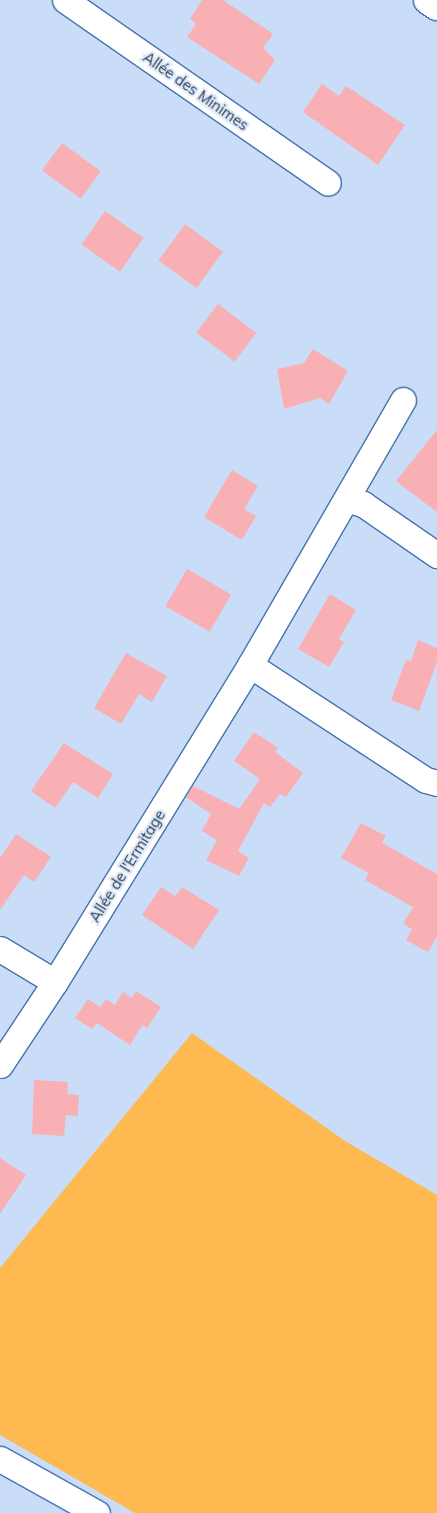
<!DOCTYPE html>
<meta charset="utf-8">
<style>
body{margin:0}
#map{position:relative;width:437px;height:1513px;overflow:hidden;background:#c9ddf8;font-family:Mulish,sans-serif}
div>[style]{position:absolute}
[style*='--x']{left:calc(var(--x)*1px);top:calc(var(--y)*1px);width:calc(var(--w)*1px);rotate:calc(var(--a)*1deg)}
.green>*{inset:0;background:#feba50}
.building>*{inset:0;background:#f8b0b4;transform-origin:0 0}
.roads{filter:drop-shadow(1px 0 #4573af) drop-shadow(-1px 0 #4573af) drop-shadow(0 1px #4573af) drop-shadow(0 -1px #4573af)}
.street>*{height:25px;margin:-12.5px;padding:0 12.5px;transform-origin:12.5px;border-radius:12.5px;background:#fff}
.primary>*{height:28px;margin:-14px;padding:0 14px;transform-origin:14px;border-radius:14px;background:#fff}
span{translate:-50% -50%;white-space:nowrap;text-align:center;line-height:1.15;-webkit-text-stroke:4.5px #dfe9f7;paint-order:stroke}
.street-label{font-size:15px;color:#253953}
</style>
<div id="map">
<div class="green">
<div style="clip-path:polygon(192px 1033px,345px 1141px,437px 1195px,437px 1513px,135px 1513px,0 1435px,0 1268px)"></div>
</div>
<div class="building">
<div style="clip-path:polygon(202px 0,223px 0,273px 34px,263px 48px,275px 60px,259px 84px,187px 37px,196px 24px,190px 19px)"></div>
<div style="clip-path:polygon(322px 84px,339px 96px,346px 86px,405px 125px,378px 165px,303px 112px)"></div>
<div style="left:62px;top:143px;width:48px;height:34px;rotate:36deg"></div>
<div style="left:105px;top:211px;width:47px;height:41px;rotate:35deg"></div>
<div style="left:185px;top:224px;width:47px;height:45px;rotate:36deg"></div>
<div style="left:218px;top:304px;width:48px;height:36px;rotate:37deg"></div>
<div style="clip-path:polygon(313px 349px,348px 371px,329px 404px,320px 398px,284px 409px,277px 369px,304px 363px)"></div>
<div style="clip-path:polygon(437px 430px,437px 512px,396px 481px)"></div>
<div style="clip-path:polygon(232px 470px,258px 486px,244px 509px,256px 516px,242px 540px,204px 517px)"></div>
<div style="left:187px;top:569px;width:51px;height:43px;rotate:30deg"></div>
<div style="clip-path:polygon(330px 594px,356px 610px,339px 639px,344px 642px,329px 667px,298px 649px)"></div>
<div style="clip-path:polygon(418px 640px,437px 648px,437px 662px,419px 711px,391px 700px,406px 660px,411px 661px)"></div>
<div style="clip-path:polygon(126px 653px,167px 676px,152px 702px,139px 694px,121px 724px,94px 708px)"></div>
<div style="clip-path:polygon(254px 732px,278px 748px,275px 752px,303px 773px,286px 797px,280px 794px,270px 807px,264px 803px,238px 851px,249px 858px,239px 876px,206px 860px,217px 840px,202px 831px,211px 814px,186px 797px,193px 786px,239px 809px,260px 779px,234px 761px)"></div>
<div style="clip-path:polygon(64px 743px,113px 774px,98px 798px,73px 782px,55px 808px,31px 791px)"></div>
<div style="clip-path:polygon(361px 823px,386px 836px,382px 843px,437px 874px,437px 936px,428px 952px,406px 940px,412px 929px,403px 924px,413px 907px,365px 880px,369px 873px,341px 858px)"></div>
<div style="clip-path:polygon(16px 834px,51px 857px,34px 882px,24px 875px,0 910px,0 858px)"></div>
<div style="clip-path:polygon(161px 887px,175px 896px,182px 887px,219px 910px,193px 949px,142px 915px)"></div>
<div style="clip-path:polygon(136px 991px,161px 1007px,147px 1028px,142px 1025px,130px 1045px,97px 1023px,92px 1029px,75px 1018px,88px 999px,100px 1007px,106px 999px,115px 1005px,123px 992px,132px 998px)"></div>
<div style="clip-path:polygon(34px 1080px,68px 1082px,67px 1094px,79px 1095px,78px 1116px,66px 1115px,64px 1136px,32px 1134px)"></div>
<div style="clip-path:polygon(0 1158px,26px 1175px,0 1214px)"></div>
</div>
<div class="roads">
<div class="street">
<div style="--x:65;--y:0;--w:320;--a:34.8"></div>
<div style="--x:349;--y:500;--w:15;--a:16"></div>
<div style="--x:363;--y:504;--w:90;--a:34.6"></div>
<div style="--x:250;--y:665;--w:210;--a:33.2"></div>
<div style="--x:426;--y:780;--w:11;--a:15"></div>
<div style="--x:0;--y:949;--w:64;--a:31"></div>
<div style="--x:0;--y:1065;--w:100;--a:-56.5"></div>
<div style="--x:55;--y:982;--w:372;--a:-58.4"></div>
<div style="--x:250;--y:665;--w:306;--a:-60"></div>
<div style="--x:0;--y:1459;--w:111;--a:29.1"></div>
</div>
<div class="primary">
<div style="--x:428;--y:0;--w:11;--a:34"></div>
</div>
</div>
<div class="street-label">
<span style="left:196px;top:91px;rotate:35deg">Allée des Minimes</span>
<span style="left:127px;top:866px;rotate:-58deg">Allée de l'Ermitage</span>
</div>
</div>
